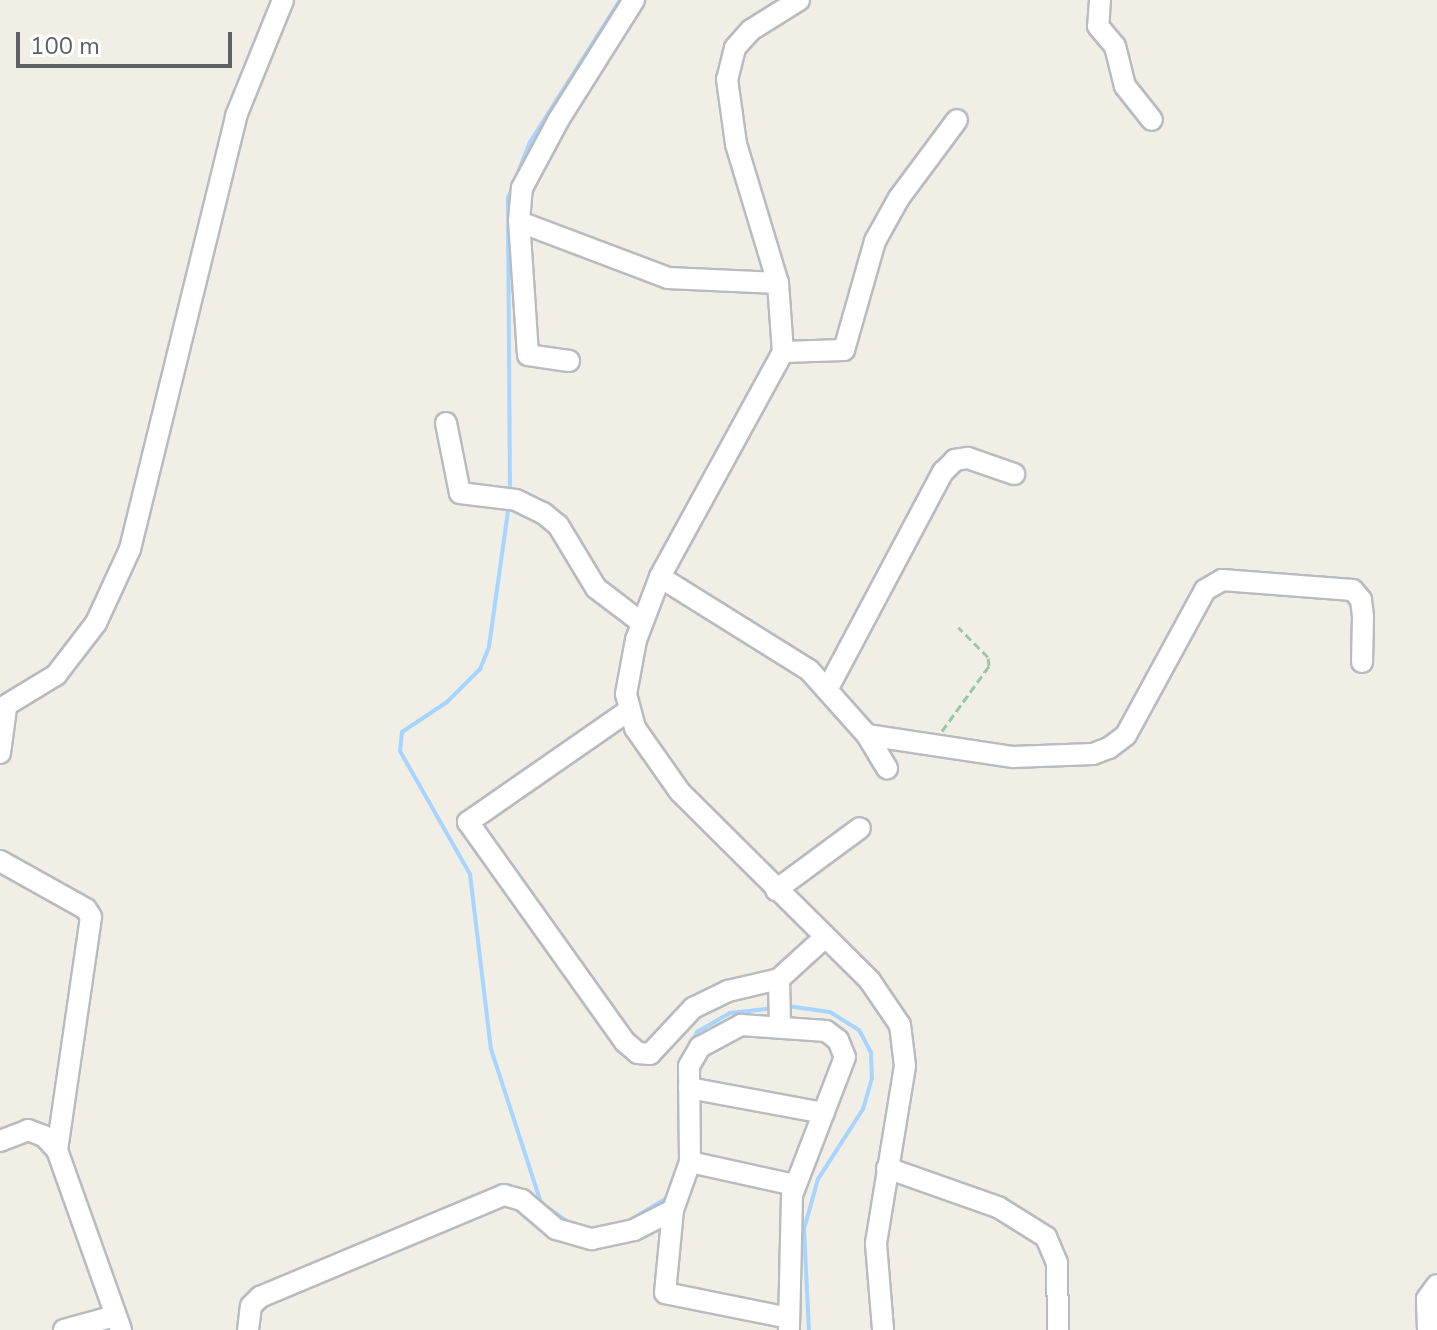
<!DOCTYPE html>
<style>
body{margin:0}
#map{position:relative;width:1437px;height:1330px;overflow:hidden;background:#f0eee5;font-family:"Nunito Sans",sans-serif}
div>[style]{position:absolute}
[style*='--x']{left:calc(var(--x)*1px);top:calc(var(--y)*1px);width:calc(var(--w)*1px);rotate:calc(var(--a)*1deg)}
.stream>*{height:4px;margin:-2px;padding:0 2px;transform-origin:2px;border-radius:2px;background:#a7d5ff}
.path>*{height:3px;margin-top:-1.5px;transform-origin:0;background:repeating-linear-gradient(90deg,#98c8a8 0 8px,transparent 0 12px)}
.roads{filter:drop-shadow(2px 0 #b8bbc0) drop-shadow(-2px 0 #b8bbc0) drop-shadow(0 2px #b8bbc0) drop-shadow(0 -2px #b8bbc0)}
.minor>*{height:20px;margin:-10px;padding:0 10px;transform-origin:10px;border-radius:10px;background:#fff}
span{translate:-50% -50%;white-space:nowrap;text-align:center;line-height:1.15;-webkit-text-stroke:6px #fff;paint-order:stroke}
.scale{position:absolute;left:16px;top:32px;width:216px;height:36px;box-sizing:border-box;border:4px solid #5d6167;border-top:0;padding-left:10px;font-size:24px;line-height:28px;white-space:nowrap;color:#5d6167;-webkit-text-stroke:6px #fff;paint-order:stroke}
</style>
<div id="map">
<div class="stream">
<div style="--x:510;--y:491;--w:293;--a:-90.4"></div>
<div style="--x:508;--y:198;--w:60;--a:-68.6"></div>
<div style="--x:530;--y:142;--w:168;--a:-57.6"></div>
<div style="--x:509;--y:504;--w:144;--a:98"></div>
<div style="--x:489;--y:647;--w:24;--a:112"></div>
<div style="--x:480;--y:669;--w:47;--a:135"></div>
<div style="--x:447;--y:702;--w:54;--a:146.3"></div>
<div style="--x:402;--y:732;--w:19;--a:96"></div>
<div style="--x:400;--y:751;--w:142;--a:60.4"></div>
<div style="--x:470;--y:874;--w:176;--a:83.2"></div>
<div style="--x:491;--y:1049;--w:162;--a:72"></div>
<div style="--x:541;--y:1203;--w:35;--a:35"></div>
<div style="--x:788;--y:1006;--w:42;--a:8.1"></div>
<div style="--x:830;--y:1012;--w:34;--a:32"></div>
<div style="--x:859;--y:1030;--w:26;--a:62"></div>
<div style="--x:871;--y:1053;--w:25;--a:88"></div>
<div style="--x:872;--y:1078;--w:32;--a:106"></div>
<div style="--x:863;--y:1109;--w:83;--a:122.7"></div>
<div style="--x:818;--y:1179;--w:52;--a:105.6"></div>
<div style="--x:804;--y:1229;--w:101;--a:87.2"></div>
<div style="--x:690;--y:1046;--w:16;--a:-63"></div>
<div style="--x:697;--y:1032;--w:38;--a:-30"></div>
<div style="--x:730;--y:1013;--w:45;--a:-6.3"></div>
<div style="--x:679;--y:1080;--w:51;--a:88.9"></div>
<div style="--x:627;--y:1222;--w:47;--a:-31"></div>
</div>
<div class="path">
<div style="--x:942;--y:731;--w:80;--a:-54.1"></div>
<div style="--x:989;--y:666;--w:9;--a:-96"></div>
<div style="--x:988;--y:657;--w:42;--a:-135"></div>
</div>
<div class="roads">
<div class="minor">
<div style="--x:799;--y:0;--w:57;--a:148"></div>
<div style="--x:751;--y:30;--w:24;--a:132"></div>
<div style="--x:735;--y:48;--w:32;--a:104"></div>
<div style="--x:727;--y:79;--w:66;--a:82.1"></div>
<div style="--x:736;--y:144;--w:145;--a:73.2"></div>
<div style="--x:778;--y:283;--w:69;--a:85.9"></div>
<div style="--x:783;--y:352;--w:256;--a:118.7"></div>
<div style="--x:660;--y:577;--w:67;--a:110.9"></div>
<div style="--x:636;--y:640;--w:55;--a:100.5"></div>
<div style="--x:626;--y:694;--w:35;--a:75"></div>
<div style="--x:635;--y:728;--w:78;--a:54.9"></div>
<div style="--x:680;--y:792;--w:268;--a:44.8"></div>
<div style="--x:870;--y:981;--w:53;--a:55.7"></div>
<div style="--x:900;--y:1025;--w:41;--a:83"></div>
<div style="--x:905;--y:1066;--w:180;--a:99.3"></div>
<div style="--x:876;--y:1244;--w:86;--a:85.3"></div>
<div style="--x:1100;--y:0;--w:26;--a:94"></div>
<div style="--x:1098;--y:26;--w:26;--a:50"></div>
<div style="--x:1115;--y:46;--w:41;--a:76"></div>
<div style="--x:1125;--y:86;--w:43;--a:51.5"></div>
<div style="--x:520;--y:222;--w:158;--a:20.7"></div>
<div style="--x:668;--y:278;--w:110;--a:2.6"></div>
<div style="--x:783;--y:352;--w:61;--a:-1.9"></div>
<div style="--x:844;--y:350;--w:113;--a:-74.1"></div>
<div style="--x:875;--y:241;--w:49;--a:-60.8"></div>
<div style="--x:899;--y:198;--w:97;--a:-53.4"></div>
<div style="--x:569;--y:361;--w:41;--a:-171.7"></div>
<div style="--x:528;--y:355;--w:134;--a:-93.8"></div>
<div style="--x:519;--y:221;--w:33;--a:-85"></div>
<div style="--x:522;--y:188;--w:78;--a:-61.8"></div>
<div style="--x:559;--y:119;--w:141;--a:-57.8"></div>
<div style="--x:446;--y:423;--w:71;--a:78.7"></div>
<div style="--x:460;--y:493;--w:56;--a:7.1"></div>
<div style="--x:516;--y:500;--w:30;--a:26"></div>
<div style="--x:543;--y:513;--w:19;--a:39"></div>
<div style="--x:558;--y:525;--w:74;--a:58.9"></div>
<div style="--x:596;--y:588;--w:58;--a:37.3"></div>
<div style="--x:660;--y:577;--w:176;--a:32"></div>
<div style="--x:809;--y:670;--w:87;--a:48.3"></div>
<div style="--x:867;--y:735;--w:39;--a:59"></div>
<div style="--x:828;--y:688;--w:245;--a:-62"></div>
<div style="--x:943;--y:472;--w:17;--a:-45"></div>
<div style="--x:955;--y:460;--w:13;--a:-9"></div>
<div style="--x:968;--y:458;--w:49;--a:19.2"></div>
<div style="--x:0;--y:709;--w:66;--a:-31.3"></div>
<div style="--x:56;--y:675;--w:66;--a:-52.4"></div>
<div style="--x:96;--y:623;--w:81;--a:-65.3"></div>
<div style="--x:130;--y:549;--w:446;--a:-76.2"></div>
<div style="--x:236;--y:116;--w:125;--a:-67.9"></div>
<div style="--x:628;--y:711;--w:195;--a:145.2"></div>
<div style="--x:468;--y:822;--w:270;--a:54.5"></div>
<div style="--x:625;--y:1042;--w:17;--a:40"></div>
<div style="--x:638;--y:1053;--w:12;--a:5"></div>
<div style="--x:650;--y:1054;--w:63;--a:-46.9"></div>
<div style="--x:693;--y:1008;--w:39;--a:-26"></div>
<div style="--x:728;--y:991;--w:52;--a:-13.2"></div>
<div style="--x:779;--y:979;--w:61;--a:-42.3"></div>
<div style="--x:867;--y:735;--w:148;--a:8.6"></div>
<div style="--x:1013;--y:757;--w:80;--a:-2.1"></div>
<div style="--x:1093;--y:754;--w:17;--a:-21"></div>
<div style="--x:1109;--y:748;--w:21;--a:-37"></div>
<div style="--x:1126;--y:735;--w:165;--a:-61.4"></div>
<div style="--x:1205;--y:590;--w:20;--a:-30"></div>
<div style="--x:1222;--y:580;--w:131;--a:4.4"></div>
<div style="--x:1353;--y:590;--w:13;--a:51"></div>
<div style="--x:1361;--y:600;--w:16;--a:83"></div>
<div style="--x:1363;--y:616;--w:46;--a:91.2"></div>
<div style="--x:0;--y:753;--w:45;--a:-82.4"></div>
<div style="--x:0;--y:861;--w:98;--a:29.2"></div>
<div style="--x:86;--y:909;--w:9;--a:58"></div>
<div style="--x:91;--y:917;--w:235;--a:98.3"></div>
<div style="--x:776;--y:890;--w:104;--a:-36.4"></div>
<div style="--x:779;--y:979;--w:47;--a:88.8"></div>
<div style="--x:689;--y:1088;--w:137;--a:10.5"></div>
<div style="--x:0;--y:1141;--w:30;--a:-21"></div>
<div style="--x:28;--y:1130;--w:17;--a:21"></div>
<div style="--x:44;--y:1136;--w:19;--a:47"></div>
<div style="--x:57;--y:1150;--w:191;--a:70.4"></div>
<div style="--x:690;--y:1162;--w:107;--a:12.4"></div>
<div style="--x:887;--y:1168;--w:118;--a:19.4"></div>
<div style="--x:998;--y:1207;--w:57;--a:32"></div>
<div style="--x:1046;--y:1237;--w:28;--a:67"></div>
<div style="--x:1057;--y:1263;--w:67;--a:89.1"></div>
<div style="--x:789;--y:1318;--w:126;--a:-168.6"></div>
<div style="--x:665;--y:1293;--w:83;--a:-84.5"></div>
<div style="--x:673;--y:1210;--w:51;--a:-70.5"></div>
<div style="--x:690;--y:1162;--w:96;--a:-90.6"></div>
<div style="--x:689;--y:1066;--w:22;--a:-60"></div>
<div style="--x:700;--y:1047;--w:47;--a:-28.2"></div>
<div style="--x:741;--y:1025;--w:85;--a:4"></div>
<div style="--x:826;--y:1031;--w:15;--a:37"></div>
<div style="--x:838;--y:1040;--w:18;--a:68"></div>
<div style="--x:845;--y:1057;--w:148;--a:111"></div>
<div style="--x:792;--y:1195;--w:135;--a:91.3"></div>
<div style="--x:64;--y:1330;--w:53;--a:-15.4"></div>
<div style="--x:248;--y:1330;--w:24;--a:-83"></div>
<div style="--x:251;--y:1306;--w:13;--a:-45"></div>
<div style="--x:260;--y:1297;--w:264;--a:-22.7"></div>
<div style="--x:504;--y:1195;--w:19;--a:16"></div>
<div style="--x:522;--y:1200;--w:45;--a:40.5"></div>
<div style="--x:556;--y:1229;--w:37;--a:16"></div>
<div style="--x:592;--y:1239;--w:43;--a:-12.1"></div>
<div style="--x:634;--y:1230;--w:44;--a:-27.1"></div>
<div style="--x:1428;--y:1330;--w:31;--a:-92"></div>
<div style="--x:1427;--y:1299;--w:17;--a:-54"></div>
</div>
</div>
<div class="scale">100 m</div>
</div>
